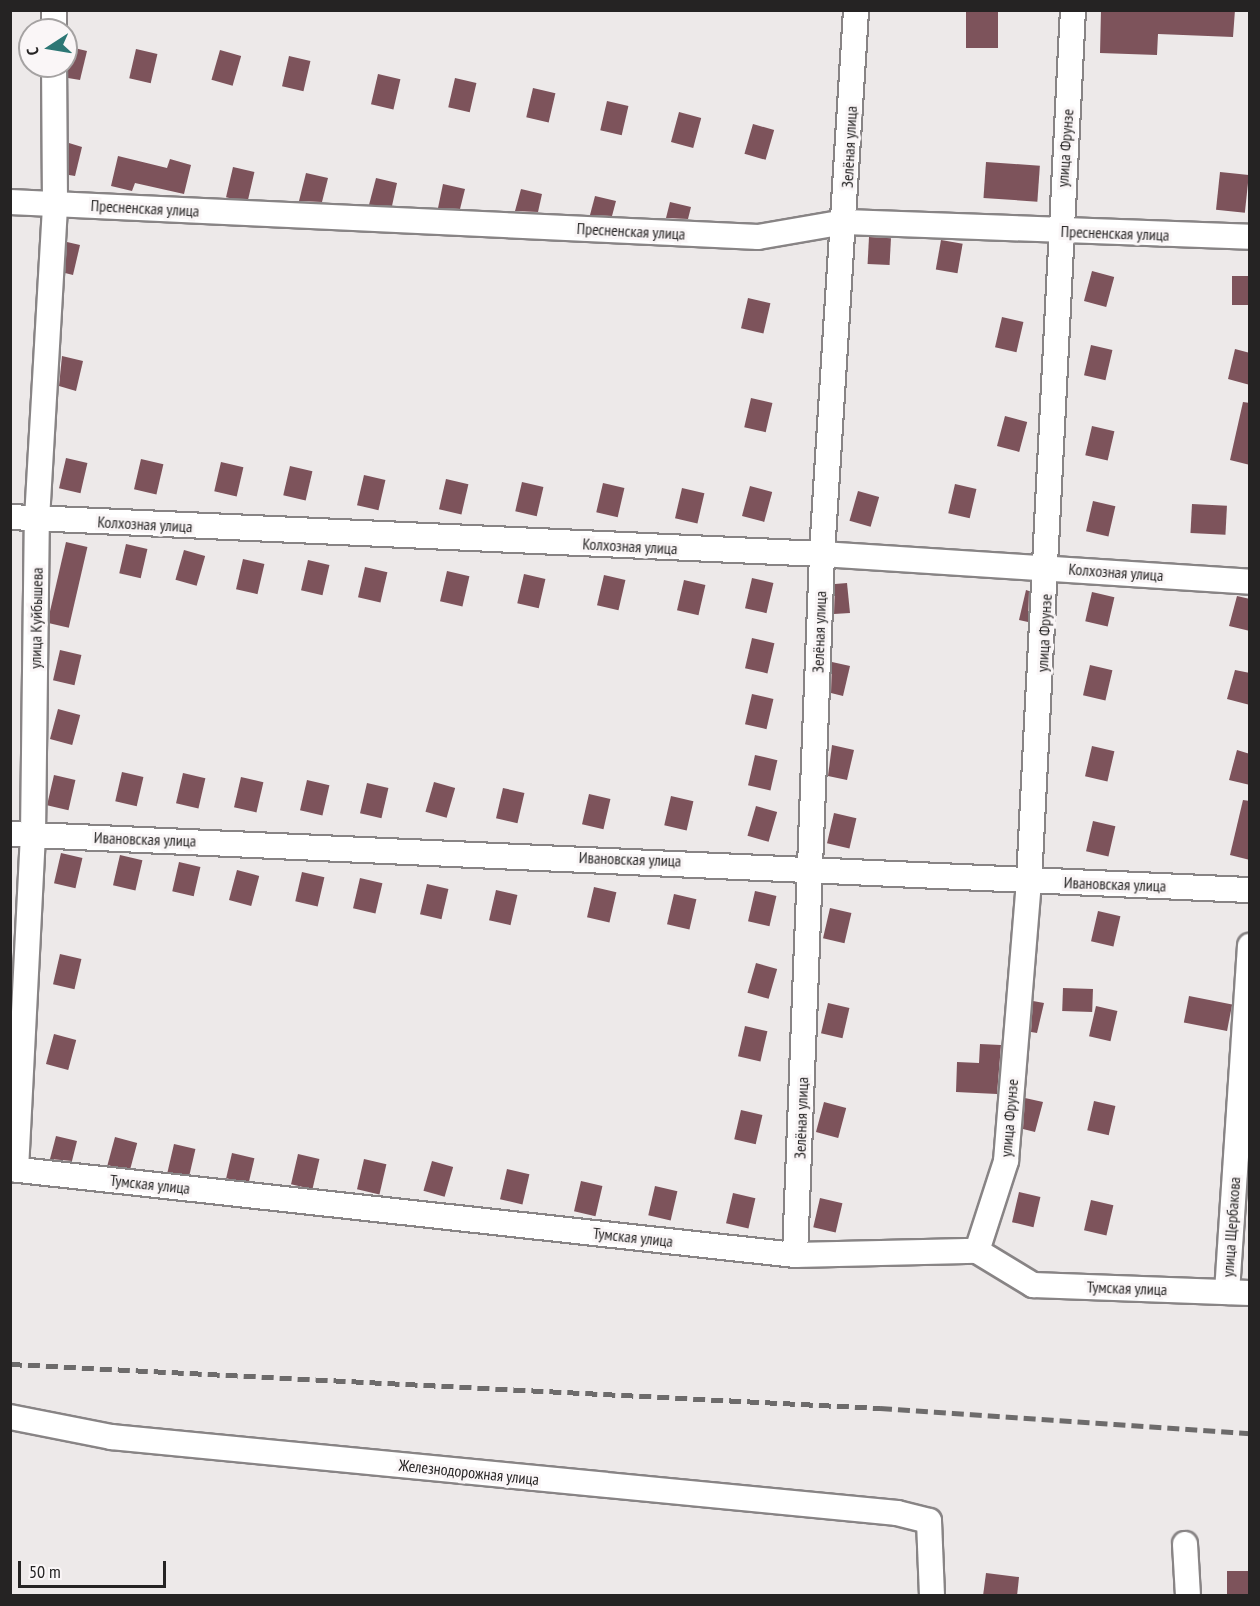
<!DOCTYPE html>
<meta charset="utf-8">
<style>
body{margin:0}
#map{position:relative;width:1260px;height:1606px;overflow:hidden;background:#ede9e9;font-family:"PT Sans Narrow",sans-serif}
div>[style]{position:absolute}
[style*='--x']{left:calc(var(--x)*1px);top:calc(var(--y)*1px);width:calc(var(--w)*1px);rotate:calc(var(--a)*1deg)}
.building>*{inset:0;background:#7d535b;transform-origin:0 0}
.roads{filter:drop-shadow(2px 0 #888485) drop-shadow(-2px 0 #888485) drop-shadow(0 2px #888485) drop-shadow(0 -2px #888485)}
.minor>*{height:24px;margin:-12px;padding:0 12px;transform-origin:12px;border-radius:12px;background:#fff}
.rail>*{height:4.5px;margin-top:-2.25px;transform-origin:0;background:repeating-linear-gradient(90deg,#6d6b6b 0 12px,transparent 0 18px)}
span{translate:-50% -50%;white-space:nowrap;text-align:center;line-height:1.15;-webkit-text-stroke:6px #faf6f7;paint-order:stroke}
.street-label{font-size:16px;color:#252323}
.frame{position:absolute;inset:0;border:12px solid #252323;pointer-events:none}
.north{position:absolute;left:18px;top:18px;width:60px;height:60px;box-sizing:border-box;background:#faf6f7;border:2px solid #a5a2a2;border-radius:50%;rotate:258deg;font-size:16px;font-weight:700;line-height:24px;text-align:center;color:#252323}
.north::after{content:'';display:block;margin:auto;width:21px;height:27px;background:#2d7775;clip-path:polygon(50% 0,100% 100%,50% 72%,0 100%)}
.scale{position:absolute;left:18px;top:1561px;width:148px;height:27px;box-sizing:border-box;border:3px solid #252323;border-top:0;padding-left:8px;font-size:18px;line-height:21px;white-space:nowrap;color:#252323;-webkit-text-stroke:4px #faf6f7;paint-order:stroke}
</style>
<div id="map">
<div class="building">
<div style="clip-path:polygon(1101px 10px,1235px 10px,1233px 37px,1158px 34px,1157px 55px,1100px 53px)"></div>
<div style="left:966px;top:12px;width:32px;height:36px"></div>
<div style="clip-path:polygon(66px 46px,87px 51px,80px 80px,68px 78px)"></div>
<div style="left:136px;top:49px;width:22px;height:30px;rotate:13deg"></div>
<div style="left:220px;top:50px;width:22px;height:31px;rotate:16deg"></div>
<div style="left:289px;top:56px;width:22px;height:31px;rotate:13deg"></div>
<div style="left:378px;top:74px;width:23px;height:31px;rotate:13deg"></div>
<div style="left:455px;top:78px;width:22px;height:30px;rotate:13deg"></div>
<div style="left:533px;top:88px;width:23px;height:30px;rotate:13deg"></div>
<div style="left:607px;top:101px;width:22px;height:30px;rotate:13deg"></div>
<div style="left:679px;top:112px;width:23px;height:31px;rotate:15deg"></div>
<div style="left:753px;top:124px;width:22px;height:31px;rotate:16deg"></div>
<div style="clip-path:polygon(69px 143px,82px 147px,75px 176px,69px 175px)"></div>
<div style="clip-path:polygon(118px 156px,167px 168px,170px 159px,191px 165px,184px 194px,135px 183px,132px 191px,111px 186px)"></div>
<div style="left:986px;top:162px;width:54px;height:36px;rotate:4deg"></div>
<div style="left:233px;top:167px;width:22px;height:31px;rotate:13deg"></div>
<div style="left:1220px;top:172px;width:29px;height:38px;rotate:6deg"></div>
<div style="clip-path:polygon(306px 173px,328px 178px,322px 202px,299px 201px)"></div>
<div style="clip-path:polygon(376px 178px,397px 183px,392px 206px,369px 205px)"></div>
<div style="clip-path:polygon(443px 184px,465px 189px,460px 209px,438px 208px)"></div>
<div style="clip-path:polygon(521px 189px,542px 194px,538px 212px,515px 211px)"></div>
<div style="clip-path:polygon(595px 196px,616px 201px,612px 216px,590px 215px)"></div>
<div style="clip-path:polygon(670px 202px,691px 207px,688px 219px,666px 218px)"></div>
<div style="left:869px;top:237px;width:22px;height:27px;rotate:3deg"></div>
<div style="left:941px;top:240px;width:22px;height:30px;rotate:10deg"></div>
<div style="clip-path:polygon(67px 242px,80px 245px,73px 275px,65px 273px)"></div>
<div style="left:1092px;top:271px;width:23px;height:31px;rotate:15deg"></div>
<div style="left:1232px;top:276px;width:18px;height:29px"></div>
<div style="left:748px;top:298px;width:23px;height:31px;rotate:13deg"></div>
<div style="left:1002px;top:317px;width:22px;height:31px;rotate:13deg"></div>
<div style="left:1091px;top:345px;width:22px;height:31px;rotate:13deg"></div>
<div style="clip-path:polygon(1235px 349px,1250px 353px,1250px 385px,1228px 379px)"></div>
<div style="clip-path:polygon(62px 356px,83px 361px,76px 391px,59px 386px)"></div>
<div style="left:751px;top:398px;width:22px;height:30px;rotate:13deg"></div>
<div style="clip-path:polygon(1243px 402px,1250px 403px,1250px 465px,1230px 460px)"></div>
<div style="left:1005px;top:416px;width:23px;height:31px;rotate:15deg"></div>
<div style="left:1092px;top:426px;width:23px;height:30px;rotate:13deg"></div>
<div style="left:66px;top:458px;width:22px;height:31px;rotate:13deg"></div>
<div style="left:141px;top:459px;width:23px;height:31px;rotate:13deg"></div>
<div style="left:221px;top:462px;width:23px;height:30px;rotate:13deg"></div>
<div style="left:290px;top:466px;width:23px;height:30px;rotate:13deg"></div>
<div style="left:364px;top:475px;width:22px;height:31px;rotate:13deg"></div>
<div style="left:446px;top:479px;width:23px;height:31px;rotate:13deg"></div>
<div style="left:522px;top:482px;width:22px;height:30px;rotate:13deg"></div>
<div style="left:603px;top:483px;width:22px;height:30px;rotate:13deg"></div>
<div style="left:955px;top:484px;width:22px;height:30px;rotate:13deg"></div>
<div style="left:750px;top:486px;width:23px;height:31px;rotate:15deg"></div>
<div style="left:682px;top:488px;width:23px;height:31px;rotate:13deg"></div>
<div style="left:858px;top:491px;width:22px;height:31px;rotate:16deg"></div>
<div style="left:1093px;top:501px;width:23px;height:31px;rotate:13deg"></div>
<div style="left:1192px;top:504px;width:35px;height:29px;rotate:3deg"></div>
<div style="left:66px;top:542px;width:22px;height:83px;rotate:13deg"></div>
<div style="left:126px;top:544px;width:22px;height:30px;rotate:13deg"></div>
<div style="left:184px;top:550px;width:22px;height:31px;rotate:16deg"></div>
<div style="left:243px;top:559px;width:22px;height:31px;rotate:13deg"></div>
<div style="left:308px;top:560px;width:22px;height:31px;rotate:13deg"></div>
<div style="left:365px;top:567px;width:23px;height:31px;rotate:13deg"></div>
<div style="left:447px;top:571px;width:23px;height:31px;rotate:13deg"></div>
<div style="left:524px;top:574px;width:22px;height:30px;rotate:13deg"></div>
<div style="left:604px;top:575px;width:22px;height:31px;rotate:13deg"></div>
<div style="left:752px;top:578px;width:22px;height:31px;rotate:13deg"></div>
<div style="left:684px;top:580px;width:22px;height:31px;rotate:13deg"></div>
<div style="clip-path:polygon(847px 583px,850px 613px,834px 614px,835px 584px)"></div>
<div style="clip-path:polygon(1026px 590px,1029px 591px,1028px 622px,1019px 620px)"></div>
<div style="left:1092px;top:592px;width:23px;height:30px;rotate:13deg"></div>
<div style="clip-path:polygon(1237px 596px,1250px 599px,1250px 631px,1229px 626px)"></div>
<div style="left:752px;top:638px;width:23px;height:31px;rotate:13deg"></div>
<div style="left:60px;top:650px;width:22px;height:31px;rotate:13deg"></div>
<div style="clip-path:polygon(832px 662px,850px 666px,843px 696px,831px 693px)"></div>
<div style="left:1090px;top:665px;width:23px;height:31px;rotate:13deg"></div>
<div style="clip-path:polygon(1235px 670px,1250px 673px,1250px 705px,1227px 699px)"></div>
<div style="left:752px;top:694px;width:22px;height:31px;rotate:13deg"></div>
<div style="left:58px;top:709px;width:23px;height:31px;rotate:15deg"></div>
<div style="clip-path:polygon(832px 745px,854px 750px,847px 780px,828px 776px)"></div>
<div style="left:1092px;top:746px;width:23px;height:31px;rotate:13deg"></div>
<div style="clip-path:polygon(1237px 750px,1250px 754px,1250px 785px,1229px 780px)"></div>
<div style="left:755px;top:755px;width:23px;height:31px;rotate:13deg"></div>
<div style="left:122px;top:772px;width:22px;height:30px;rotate:13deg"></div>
<div style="left:183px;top:773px;width:23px;height:31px;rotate:13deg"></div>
<div style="left:54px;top:775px;width:22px;height:31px;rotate:13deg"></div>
<div style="left:241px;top:777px;width:23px;height:31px;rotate:13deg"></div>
<div style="left:307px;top:780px;width:23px;height:31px;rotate:13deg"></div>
<div style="left:434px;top:782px;width:22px;height:31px;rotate:16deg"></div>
<div style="left:367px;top:783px;width:22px;height:31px;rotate:13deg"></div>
<div style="left:503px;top:788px;width:22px;height:31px;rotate:13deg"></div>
<div style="left:589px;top:794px;width:22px;height:31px;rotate:13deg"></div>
<div style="left:671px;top:796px;width:23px;height:30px;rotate:13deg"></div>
<div style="clip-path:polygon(1243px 800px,1250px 801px,1250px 860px,1230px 855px)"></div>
<div style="left:756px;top:806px;width:22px;height:31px;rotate:16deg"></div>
<div style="left:834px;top:813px;width:23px;height:31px;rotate:13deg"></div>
<div style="left:1093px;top:821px;width:23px;height:31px;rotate:13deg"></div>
<div style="left:61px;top:853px;width:22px;height:31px;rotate:13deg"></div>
<div style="left:120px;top:855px;width:23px;height:31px;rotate:13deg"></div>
<div style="left:179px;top:862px;width:22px;height:30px;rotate:13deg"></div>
<div style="left:237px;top:870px;width:23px;height:31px;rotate:15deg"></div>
<div style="left:302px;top:872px;width:23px;height:30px;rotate:13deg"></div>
<div style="left:360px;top:878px;width:23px;height:31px;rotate:13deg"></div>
<div style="left:427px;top:884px;width:22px;height:31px;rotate:13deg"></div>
<div style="left:594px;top:887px;width:23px;height:31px;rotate:13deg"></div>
<div style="left:496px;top:890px;width:22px;height:31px;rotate:13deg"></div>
<div style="left:755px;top:891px;width:22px;height:31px;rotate:13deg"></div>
<div style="left:674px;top:894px;width:23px;height:31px;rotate:13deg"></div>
<div style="left:830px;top:908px;width:22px;height:31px;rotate:13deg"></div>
<div style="left:1098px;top:911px;width:23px;height:31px;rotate:13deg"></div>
<div style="left:60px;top:954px;width:22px;height:31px;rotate:13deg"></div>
<div style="left:756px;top:963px;width:22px;height:31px;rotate:16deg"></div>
<div style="left:1063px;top:988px;width:30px;height:23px;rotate:2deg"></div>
<div style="left:1189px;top:996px;width:44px;height:27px;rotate:11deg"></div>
<div style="clip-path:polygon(1033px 1001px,1044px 1003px,1037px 1033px,1031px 1032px)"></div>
<div style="left:828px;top:1003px;width:22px;height:31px;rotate:13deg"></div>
<div style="left:1096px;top:1006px;width:22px;height:31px;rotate:13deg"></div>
<div style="left:745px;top:1026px;width:23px;height:31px;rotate:13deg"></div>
<div style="left:54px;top:1034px;width:23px;height:31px;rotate:15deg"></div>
<div style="clip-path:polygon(980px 1044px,1001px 1045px,997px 1094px,956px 1092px,957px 1062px,979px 1063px)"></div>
<div style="clip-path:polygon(1025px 1098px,1043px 1102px,1035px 1132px,1023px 1129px)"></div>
<div style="left:1094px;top:1101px;width:22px;height:30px;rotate:13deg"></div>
<div style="left:824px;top:1102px;width:23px;height:31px;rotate:15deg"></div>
<div style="left:741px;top:1110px;width:22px;height:30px;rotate:13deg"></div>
<div style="clip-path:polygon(56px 1136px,77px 1141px,72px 1161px,50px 1159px)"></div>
<div style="left:115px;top:1137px;width:23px;height:29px;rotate:15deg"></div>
<div style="left:174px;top:1144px;width:22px;height:29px;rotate:13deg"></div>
<div style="left:232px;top:1153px;width:23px;height:26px;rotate:13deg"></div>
<div style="left:298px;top:1154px;width:22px;height:31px;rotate:13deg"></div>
<div style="left:364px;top:1159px;width:23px;height:31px;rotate:13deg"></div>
<div style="left:432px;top:1161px;width:22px;height:31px;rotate:16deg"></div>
<div style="left:507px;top:1169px;width:23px;height:31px;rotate:13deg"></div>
<div style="left:581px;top:1181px;width:22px;height:31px;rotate:13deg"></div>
<div style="left:655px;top:1186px;width:23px;height:30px;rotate:13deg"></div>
<div style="left:1019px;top:1192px;width:22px;height:31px;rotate:13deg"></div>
<div style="left:733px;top:1193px;width:23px;height:31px;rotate:13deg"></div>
<div style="left:820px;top:1198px;width:23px;height:30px;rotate:13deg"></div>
<div style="left:1091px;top:1200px;width:23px;height:31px;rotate:13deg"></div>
<div style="left:1250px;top:1571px;width:25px;height:23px;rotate:90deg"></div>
<div style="clip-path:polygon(986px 1573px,1019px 1577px,1017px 1596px,983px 1596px)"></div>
</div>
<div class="roads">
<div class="minor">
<div style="--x:54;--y:30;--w:20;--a:-90"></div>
<div style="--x:10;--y:202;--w:749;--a:2.68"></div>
<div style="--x:758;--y:237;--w:88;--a:-9.8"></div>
<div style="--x:845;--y:222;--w:405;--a:2.1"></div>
<div style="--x:10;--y:517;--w:813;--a:2.61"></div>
<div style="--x:822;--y:554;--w:429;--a:3.7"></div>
<div style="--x:10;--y:834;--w:1241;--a:2.59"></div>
<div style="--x:10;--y:1169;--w:790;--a:6.25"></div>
<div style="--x:795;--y:1255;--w:182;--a:-1.3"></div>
<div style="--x:977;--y:1251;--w:66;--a:31.3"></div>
<div style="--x:1033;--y:1285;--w:217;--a:2.1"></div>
<div style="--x:16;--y:1170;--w:335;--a:-87.1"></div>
<div style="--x:33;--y:835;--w:316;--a:-89.3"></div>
<div style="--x:37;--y:519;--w:317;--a:-86.7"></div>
<div style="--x:55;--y:203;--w:137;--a:-90.4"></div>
<div style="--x:977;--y:1251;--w:95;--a:-72.1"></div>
<div style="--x:1006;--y:1161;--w:281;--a:-85.3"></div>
<div style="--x:1029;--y:881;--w:872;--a:-87.11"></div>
<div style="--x:795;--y:1255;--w:702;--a:-87.79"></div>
<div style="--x:822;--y:554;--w:545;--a:-86.42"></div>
<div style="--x:1227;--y:1292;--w:347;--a:-86.2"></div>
<div style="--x:10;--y:1417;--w:103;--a:11.2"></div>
<div style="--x:111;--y:1437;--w:790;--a:5.52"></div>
<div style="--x:897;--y:1513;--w:33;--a:14"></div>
<div style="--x:929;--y:1521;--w:75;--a:87.7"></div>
<div style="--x:1185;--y:1544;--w:52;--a:86.7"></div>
</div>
</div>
<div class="rail">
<div style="--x:10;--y:1364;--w:871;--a:2.9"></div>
<div style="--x:880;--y:1408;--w:371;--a:3.9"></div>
</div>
<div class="street-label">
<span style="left:849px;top:147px;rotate:-87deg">Зелёная улица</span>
<span style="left:1065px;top:148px;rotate:-86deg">улица Фрунзе</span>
<span style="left:145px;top:208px;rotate:3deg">Пресненская улица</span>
<span style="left:631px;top:231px;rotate:3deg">Пресненская улица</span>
<span style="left:1115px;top:233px;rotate:2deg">Пресненская улица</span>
<span style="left:145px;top:524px;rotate:3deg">Колхозная улица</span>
<span style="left:630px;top:546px;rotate:3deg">Колхозная улица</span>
<span style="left:1116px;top:572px;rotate:4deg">Колхозная улица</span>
<span style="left:36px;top:618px;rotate:-89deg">улица Куйбышева</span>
<span style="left:819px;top:632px;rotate:-88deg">Зелёная улица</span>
<span style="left:1044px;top:633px;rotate:-87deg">улица Фрунзе</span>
<span style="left:145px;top:839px;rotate:2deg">Ивановская улица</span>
<span style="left:630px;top:859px;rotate:2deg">Ивановская улица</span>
<span style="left:1115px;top:884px;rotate:2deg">Ивановская улица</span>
<span style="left:801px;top:1118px;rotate:-88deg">Зелёная улица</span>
<span style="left:1009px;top:1118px;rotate:-85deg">улица Фрунзе</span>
<span style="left:150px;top:1184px;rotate:6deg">Тумская улица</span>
<span style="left:1231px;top:1227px;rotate:-86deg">улица Щербакова</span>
<span style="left:633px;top:1237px;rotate:6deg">Тумская улица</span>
<span style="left:1127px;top:1288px;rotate:2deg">Тумская улица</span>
<span style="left:469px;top:1472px;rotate:6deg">Железнодорожная улица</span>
</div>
<div class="frame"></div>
<div class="north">С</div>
<div class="scale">50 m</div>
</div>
